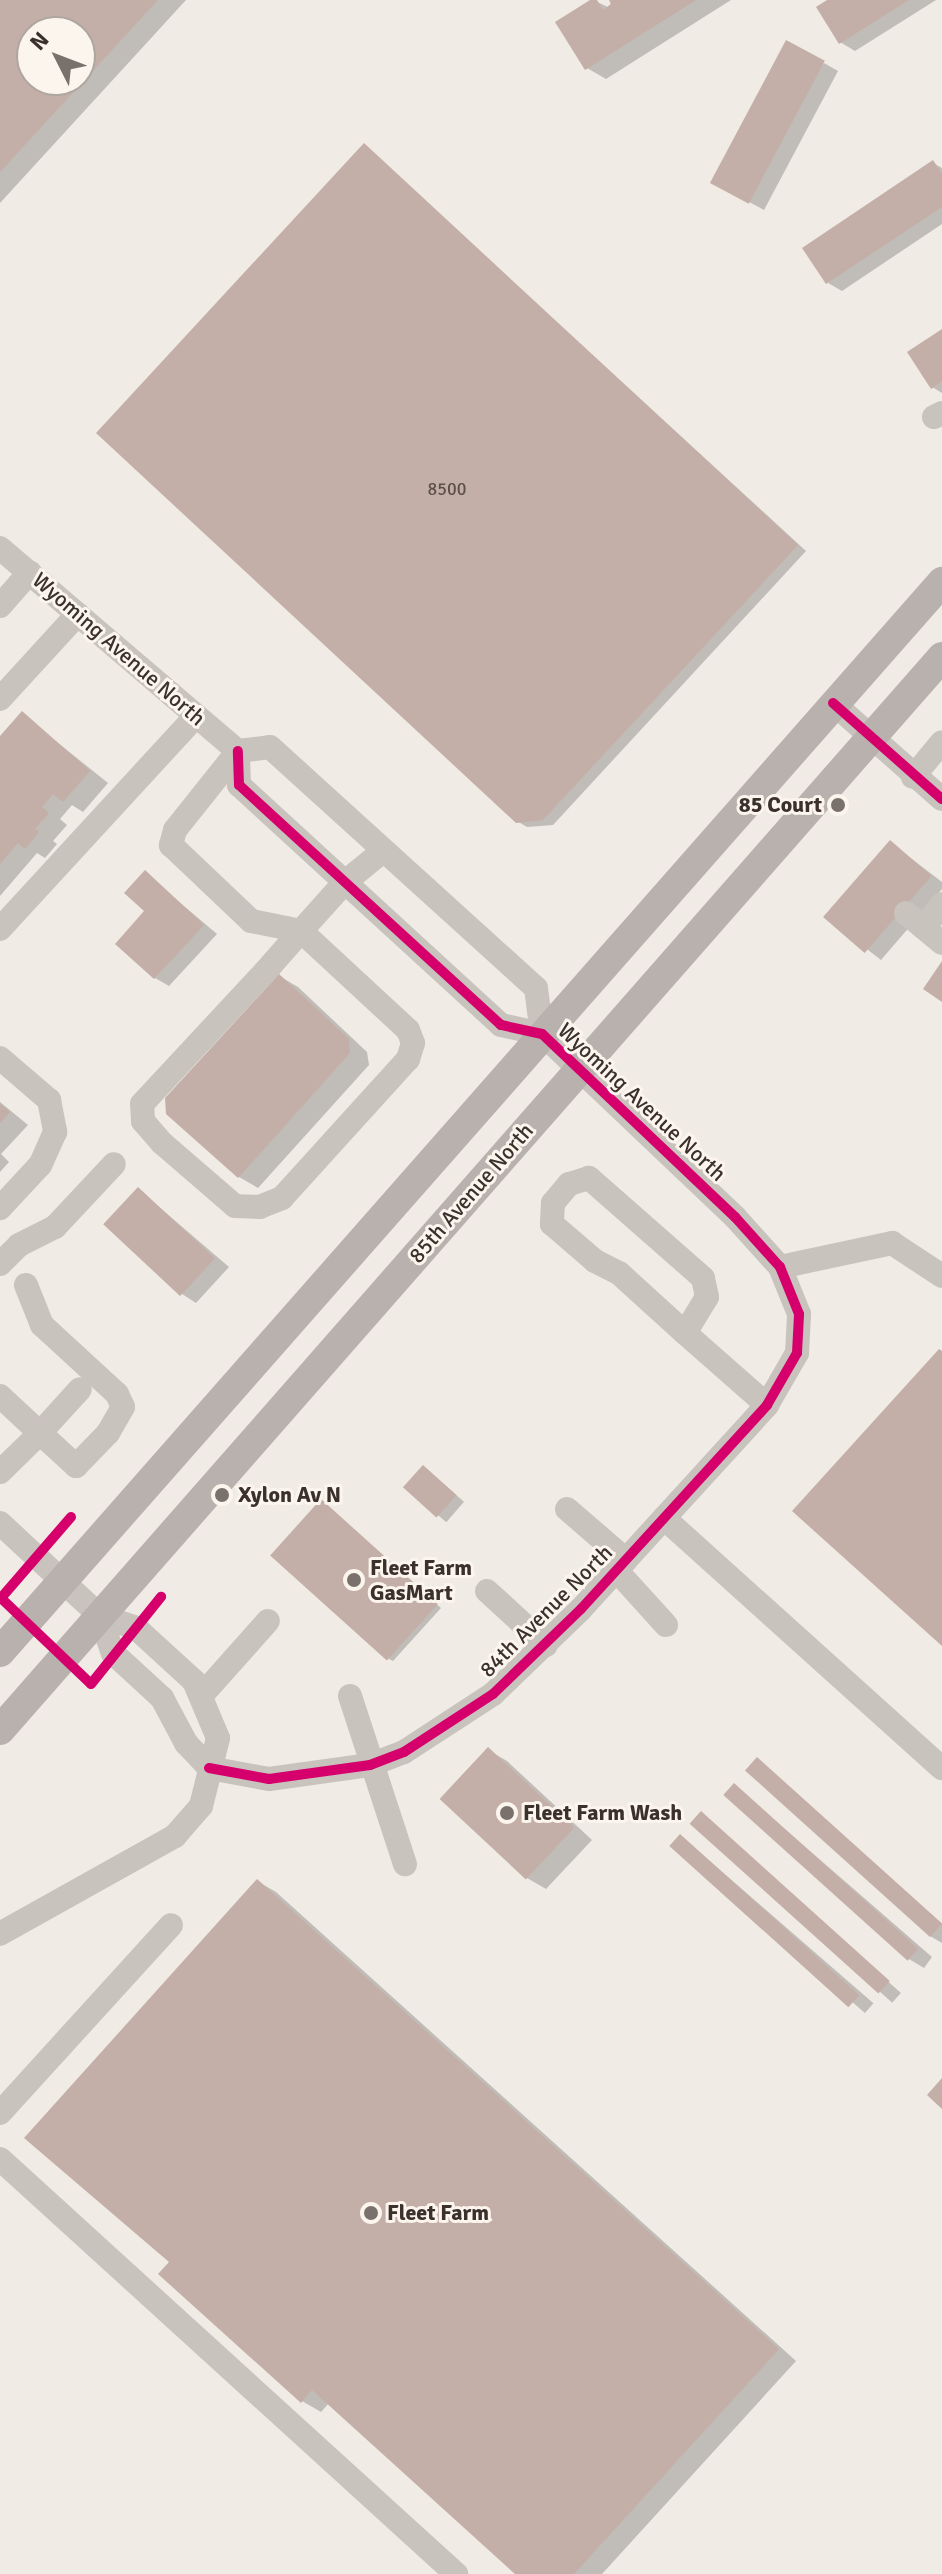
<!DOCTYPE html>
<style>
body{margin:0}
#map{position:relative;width:942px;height:2574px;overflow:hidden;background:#f0ebe5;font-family:Signika,sans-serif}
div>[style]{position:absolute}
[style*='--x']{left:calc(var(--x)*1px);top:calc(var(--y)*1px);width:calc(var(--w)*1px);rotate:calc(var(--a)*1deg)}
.shadow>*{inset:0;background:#0003;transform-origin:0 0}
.building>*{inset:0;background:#c3afa7;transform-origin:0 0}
.minor>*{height:24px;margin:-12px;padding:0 12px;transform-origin:12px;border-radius:12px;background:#c9c3be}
.major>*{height:30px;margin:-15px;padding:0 15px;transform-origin:15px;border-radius:15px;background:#b8b1ad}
.cycleway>*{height:10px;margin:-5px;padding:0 5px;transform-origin:5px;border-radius:5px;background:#d6006c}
.dots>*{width:22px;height:22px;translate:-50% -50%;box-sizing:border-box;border:4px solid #fbf5ee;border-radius:50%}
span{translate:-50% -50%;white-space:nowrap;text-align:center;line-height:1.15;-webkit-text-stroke:6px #fbf5ee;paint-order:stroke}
.number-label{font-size:18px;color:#5d504a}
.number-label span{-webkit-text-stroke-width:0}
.street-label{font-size:22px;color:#3b302b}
.poi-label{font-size:22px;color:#3b302b;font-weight:700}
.right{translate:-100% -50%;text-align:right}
.left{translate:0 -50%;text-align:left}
.north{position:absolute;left:16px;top:16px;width:80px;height:80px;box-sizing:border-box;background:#fbf5ee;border:2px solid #aea6a0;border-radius:50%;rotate:312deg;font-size:22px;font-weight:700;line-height:32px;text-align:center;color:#3b302b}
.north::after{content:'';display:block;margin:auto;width:28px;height:36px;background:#7a716c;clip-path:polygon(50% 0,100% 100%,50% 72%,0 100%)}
</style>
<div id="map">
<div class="shadow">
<div style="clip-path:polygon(evenodd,0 0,186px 0,0 203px,0 0,32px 32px,80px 32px,80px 80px,32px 80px,32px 32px)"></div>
<div style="clip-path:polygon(593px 0,610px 8px,611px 0,731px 0,606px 79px,587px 68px)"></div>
<div style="clip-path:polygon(831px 0,936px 0,855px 51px,840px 42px)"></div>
<div style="clip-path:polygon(824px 63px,838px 71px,764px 210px,727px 190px)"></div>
<div style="clip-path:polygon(365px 146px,806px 551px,553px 825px,527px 827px,517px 821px)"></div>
<div style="clip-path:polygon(933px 163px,942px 168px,942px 224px,842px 291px,828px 283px)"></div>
<div style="clip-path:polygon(942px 332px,942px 393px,932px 387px)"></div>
<div style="clip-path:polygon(22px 714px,108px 783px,83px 812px,72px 805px,60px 819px,67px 825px,53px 841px,57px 844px,45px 858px,37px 853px,0 896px,0 739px)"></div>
<div style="clip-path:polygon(891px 843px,942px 882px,942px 889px,881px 960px,827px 918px)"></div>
<div style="clip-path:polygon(145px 873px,217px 934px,169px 986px,155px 978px)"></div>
<div style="clip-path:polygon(279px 976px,298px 987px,367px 1052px,369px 1065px,258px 1188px,239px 1177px)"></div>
<div style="clip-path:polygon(0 1102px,28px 1125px,1px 1154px,9px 1162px,0 1172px)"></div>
<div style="clip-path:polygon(138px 1189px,229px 1267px,196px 1303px,182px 1294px)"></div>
<div style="left:424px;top:1467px;width:53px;height:27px;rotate:41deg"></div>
<div style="clip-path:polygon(325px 1504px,441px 1608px,393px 1661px,389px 1659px)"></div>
<div style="clip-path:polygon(488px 1750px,507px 1761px,592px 1840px,546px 1889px,527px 1878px)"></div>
<div style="clip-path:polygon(757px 1760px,942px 1924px,942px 1943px,930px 1936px)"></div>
<div style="clip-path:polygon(734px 1785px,932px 1957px,924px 1968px,909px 1959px)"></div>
<div style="left:701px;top:1813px;width:269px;height:13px;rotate:42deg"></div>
<div style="left:681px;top:1836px;width:255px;height:13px;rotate:41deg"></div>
<div style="clip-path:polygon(257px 1881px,276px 1892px,796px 2361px,602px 2574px,518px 2574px,329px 2403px,321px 2412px,302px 2401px,161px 2273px,172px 2262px)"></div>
</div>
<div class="building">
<div style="clip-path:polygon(evenodd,0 0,158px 0,0 172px,0 0,32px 32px,80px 32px,80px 80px,32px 80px,32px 32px)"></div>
<div style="clip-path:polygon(590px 0,597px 0,603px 10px,611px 4px,609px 0,696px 0,585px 70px,555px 22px)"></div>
<div style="clip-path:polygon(827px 0,909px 0,839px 44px,816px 7px)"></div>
<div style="left:786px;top:40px;width:44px;height:162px;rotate:28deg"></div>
<div style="clip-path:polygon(364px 143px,798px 545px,543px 820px,516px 823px,96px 433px)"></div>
<div style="clip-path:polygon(933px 160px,942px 174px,942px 207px,826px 284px,802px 248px)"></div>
<div style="clip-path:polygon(942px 329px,942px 381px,931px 389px,907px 352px)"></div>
<div style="clip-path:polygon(22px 711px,90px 771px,63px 802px,53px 794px,42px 807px,49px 813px,35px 829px,39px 832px,25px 849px,18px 843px,0 864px,0 736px)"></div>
<div style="left:890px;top:840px;width:55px;height:102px;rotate:41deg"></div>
<div style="clip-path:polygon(145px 870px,204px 925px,154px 979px,115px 944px,144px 911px,124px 893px)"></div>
<div style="clip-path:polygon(942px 961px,942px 1002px,923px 989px)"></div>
<div style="clip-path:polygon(279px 974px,349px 1039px,350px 1053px,238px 1178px,166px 1114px,165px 1098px)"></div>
<div style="clip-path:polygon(0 1104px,10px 1112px,0 1123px)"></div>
<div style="left:138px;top:1187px;width:105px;height:51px;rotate:43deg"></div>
<div style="clip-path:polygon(939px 1349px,942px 1351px,942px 1646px,792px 1511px)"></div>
<div style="left:423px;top:1465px;width:45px;height:30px;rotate:42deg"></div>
<div style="left:321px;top:1499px;width:157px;height:76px;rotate:42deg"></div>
<div style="left:488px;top:1747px;width:118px;height:71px;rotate:43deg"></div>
<div style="left:757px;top:1757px;width:249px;height:18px;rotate:42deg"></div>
<div style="left:734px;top:1783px;width:248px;height:16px;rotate:42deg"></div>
<div style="left:701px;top:1811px;width:254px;height:17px;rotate:42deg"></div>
<div style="left:680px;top:1834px;width:241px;height:16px;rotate:42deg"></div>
<div style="clip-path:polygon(257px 1879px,779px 2349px,574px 2574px,515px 2574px,312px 2390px,301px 2403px,158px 2274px,169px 2262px,24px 2138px)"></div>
<div style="clip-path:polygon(942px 2078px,942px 2109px,927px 2095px)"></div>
</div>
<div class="minor">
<div style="--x:934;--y:417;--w:9;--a:-27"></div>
<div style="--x:0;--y:548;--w:313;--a:40.5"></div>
<div style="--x:238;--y:751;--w:32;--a:-7"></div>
<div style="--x:270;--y:747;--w:359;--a:42.2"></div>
<div style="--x:536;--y:988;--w:46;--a:82.6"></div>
<div style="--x:0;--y:606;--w:45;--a:-48.6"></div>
<div style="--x:0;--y:699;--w:115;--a:-47.5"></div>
<div style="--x:833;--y:703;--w:145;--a:41.4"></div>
<div style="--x:238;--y:751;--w:101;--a:128.6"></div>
<div style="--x:175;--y:830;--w:16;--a:105"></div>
<div style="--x:171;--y:845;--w:110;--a:43.5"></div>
<div style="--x:251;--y:921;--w:51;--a:11.3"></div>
<div style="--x:301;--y:931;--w:146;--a:42.8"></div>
<div style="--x:408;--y:1030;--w:14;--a:69"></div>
<div style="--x:413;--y:1043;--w:17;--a:107"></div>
<div style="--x:408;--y:1059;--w:188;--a:132.2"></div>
<div style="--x:282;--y:1198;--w:24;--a:158"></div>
<div style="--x:260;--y:1207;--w:25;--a:-178"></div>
<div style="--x:235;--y:1206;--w:96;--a:-139.2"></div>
<div style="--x:162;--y:1143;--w:29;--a:-131"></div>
<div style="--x:143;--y:1121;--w:17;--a:-93"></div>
<div style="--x:142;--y:1104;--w:190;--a:-47.1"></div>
<div style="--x:271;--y:965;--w:45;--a:-48.6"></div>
<div style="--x:301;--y:931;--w:66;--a:-48.1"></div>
<div style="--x:345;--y:882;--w:49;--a:-39.2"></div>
<div style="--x:913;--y:777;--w:45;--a:-50.4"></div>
<div style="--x:906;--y:913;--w:47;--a:39.8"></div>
<div style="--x:924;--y:928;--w:30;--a:-53"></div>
<div style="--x:0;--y:929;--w:289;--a:-47.4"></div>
<div style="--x:0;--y:1058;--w:65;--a:40.6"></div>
<div style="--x:49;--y:1100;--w:33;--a:79"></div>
<div style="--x:55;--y:1132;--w:36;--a:114"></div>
<div style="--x:40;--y:1165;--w:59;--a:132.9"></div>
<div style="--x:0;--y:1264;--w:27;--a:-45"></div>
<div style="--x:19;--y:1245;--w:40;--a:-26.6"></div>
<div style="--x:55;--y:1227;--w:86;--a:-46.9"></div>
<div style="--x:780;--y:1267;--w:115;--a:-12.1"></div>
<div style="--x:892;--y:1243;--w:60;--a:33.4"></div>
<div style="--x:26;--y:1285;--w:43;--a:68.2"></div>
<div style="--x:42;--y:1325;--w:102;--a:42.6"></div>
<div style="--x:117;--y:1394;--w:14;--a:65"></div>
<div style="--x:123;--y:1407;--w:30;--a:120"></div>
<div style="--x:108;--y:1433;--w:46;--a:134.1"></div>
<div style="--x:76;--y:1466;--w:49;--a:-137.5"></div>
<div style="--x:40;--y:1433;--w:59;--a:-47.7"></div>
<div style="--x:685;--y:1333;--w:42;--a:-58.6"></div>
<div style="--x:707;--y:1297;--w:19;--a:-102"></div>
<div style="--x:703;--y:1278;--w:152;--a:-138.7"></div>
<div style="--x:589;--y:1178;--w:21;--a:163"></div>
<div style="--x:569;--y:1184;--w:25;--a:130"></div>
<div style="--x:553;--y:1203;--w:21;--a:93"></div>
<div style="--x:552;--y:1224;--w:57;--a:40.7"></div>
<div style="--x:595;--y:1261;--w:27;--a:27"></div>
<div style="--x:619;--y:1273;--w:89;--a:42.3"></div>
<div style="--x:685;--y:1333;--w:109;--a:41.3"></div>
<div style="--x:0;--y:1396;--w:54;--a:42.8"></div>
<div style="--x:40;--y:1433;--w:56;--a:135.7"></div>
<div style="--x:567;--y:1509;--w:78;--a:40.8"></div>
<div style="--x:664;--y:1518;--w:374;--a:42"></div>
<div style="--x:0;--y:1523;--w:137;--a:42.9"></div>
<div style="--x:100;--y:1616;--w:38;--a:18"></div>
<div style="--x:136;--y:1628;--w:79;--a:42.4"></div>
<div style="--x:194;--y:1681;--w:62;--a:67.2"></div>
<div style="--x:218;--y:1738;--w:70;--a:104"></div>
<div style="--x:201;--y:1806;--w:40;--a:131"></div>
<div style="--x:175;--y:1836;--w:201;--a:150.8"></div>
<div style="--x:617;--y:1571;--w:73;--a:47.8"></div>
<div style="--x:487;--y:1591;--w:80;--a:42.5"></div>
<div style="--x:100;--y:1616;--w:39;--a:71"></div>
<div style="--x:113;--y:1653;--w:67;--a:42.6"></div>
<div style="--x:162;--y:1698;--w:51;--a:61.9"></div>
<div style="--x:186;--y:1743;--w:34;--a:47"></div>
<div style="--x:202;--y:1695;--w:99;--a:-48.3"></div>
<div style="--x:350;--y:1696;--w:177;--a:71.9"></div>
<div style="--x:209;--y:1768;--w:61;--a:10.4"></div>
<div style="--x:269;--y:1779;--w:102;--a:-7.9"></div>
<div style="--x:370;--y:1765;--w:36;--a:-21"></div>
<div style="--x:404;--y:1752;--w:106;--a:-33.1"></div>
<div style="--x:493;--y:1694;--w:122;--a:-44"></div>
<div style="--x:581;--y:1609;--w:276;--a:-47.6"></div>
<div style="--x:767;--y:1405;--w:60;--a:-60"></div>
<div style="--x:797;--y:1353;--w:39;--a:-87"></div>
<div style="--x:799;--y:1314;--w:51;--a:-112"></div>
<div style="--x:780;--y:1267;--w:67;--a:-132"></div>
<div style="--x:735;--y:1217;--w:266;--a:-136.5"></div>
<div style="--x:542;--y:1034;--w:42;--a:-167.6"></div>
<div style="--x:501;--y:1025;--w:355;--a:-137.5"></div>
<div style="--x:239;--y:785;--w:34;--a:-92"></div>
<div style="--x:0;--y:2113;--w:254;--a:-47.7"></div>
<div style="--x:0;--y:2159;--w:617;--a:42.3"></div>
</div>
<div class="major">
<div style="--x:0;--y:1652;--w:1426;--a:-48.64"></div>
<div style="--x:0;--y:1730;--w:1428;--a:-48.72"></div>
</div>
<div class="cycleway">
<div style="--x:833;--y:703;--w:145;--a:41.4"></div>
<div style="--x:71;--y:1517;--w:107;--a:130.8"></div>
<div style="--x:1;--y:1598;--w:124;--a:43.7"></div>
<div style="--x:91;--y:1684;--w:112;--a:-51.2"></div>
<div style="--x:209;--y:1768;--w:61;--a:10.4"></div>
<div style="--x:269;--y:1779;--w:102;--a:-7.9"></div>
<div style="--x:370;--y:1765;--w:36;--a:-21"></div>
<div style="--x:404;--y:1752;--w:106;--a:-33.1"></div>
<div style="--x:493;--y:1694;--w:122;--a:-44"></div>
<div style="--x:581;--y:1609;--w:276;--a:-47.6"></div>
<div style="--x:767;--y:1405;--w:60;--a:-60"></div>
<div style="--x:797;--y:1353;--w:39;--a:-87"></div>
<div style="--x:799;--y:1314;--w:51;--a:-112"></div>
<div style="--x:780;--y:1267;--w:67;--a:-132"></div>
<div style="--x:735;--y:1217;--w:266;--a:-136.5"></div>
<div style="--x:542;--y:1034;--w:42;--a:-167.6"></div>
<div style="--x:501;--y:1025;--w:355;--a:-137.5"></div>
<div style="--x:239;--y:785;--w:34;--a:-92"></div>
</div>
<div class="dots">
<div style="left:838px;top:805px;background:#7a716c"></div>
<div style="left:222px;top:1495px;background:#7a716c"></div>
<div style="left:354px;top:1580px;background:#7a716c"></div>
<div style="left:507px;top:1813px;background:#7a716c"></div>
<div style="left:371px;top:2213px;background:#7a716c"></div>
</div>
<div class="number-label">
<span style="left:447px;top:489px">8500</span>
</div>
<div class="street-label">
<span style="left:119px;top:649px;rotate:41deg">Wyoming Avenue North</span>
<span style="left:642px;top:1102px;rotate:43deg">Wyoming Avenue North</span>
<span style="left:471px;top:1193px;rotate:-49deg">85th Avenue North</span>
<span style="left:546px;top:1611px;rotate:-45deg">84th Avenue North</span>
</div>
<div class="poi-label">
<span class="right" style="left:822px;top:805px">85 Court</span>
<span class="left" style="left:238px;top:1495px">Xylon Av N</span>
<span class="left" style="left:370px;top:1580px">Fleet Farm<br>GasMart</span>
<span class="left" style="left:523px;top:1813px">Fleet Farm Wash</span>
<span class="left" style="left:387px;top:2213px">Fleet Farm</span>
</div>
<div class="north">N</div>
</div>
